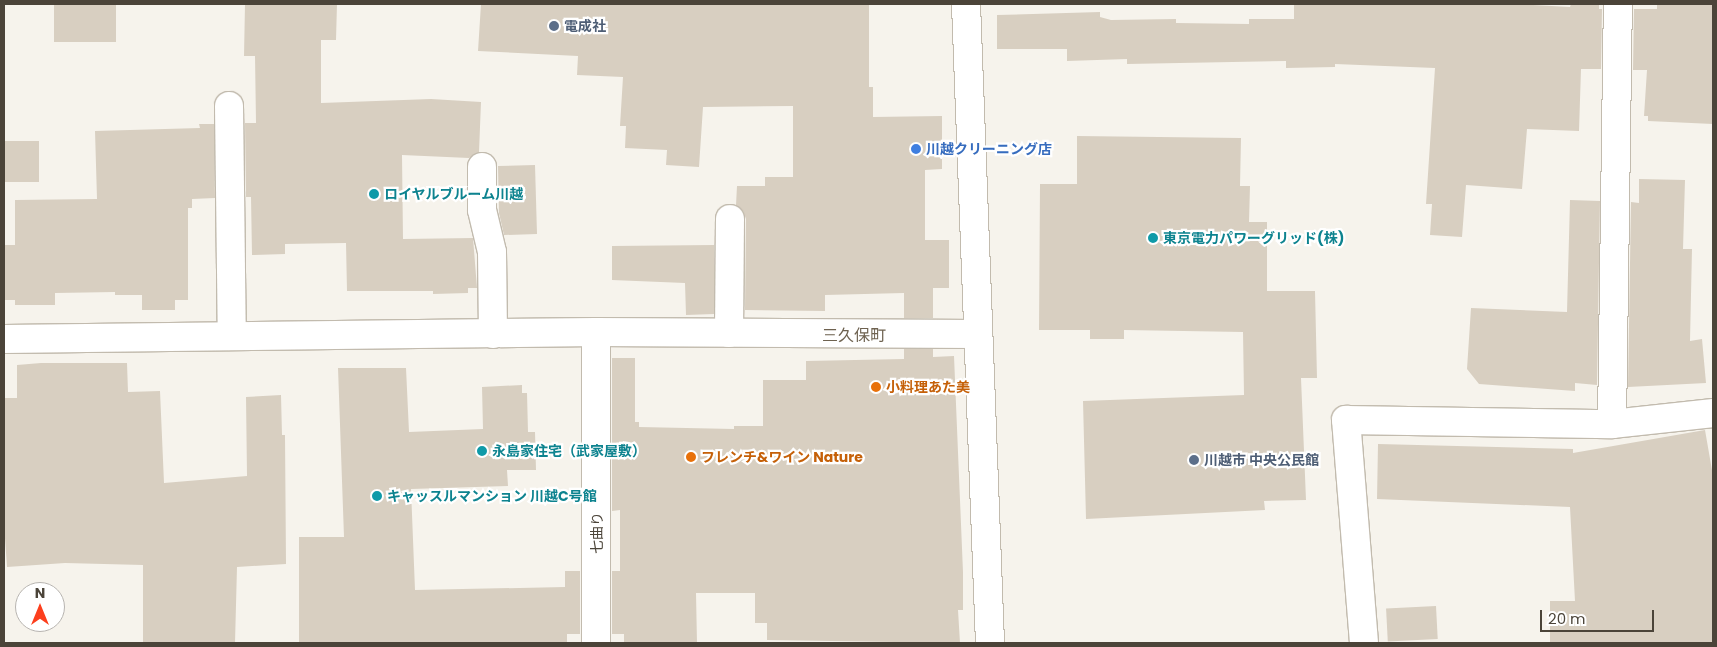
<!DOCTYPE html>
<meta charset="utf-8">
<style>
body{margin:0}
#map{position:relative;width:1717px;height:647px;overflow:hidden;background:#f6f3ec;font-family:Poppins,"Noto Sans JP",sans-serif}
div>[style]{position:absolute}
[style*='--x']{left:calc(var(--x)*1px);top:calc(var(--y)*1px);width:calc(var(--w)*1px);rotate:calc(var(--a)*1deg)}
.building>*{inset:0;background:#d8cfc1;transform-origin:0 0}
.roads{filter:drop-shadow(1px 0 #c2bbae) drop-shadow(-1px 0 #c2bbae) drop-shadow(0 1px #c2bbae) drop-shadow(0 -1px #c2bbae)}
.minor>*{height:28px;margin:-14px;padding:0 14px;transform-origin:14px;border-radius:14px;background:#fff}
.dots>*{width:14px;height:14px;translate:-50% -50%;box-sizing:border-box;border:2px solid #fff;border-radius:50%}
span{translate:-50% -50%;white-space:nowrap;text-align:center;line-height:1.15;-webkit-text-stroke:4.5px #fff;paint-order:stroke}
.service-label{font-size:14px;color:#4e5e75;font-weight:700}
.left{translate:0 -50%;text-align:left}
.shop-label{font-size:14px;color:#366cbe;font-weight:700}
.culture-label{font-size:14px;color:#0d838f;font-weight:700}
.food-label{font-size:14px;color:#c56008;font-weight:700}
.street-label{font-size:14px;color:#4b4439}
.quarter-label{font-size:16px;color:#6e6250}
.frame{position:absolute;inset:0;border:5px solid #4b4439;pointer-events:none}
.north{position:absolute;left:15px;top:582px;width:50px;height:50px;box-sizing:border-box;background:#fff;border:1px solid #b7b4b0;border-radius:50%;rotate:0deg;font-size:14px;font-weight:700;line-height:20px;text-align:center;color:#4b4439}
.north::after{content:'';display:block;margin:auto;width:18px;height:22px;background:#fc3f1d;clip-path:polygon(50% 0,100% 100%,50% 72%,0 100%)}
.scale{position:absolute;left:1540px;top:610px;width:114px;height:22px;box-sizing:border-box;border:2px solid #4b4439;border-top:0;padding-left:6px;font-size:15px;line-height:18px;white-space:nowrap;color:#4b4439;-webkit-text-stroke:4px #fff;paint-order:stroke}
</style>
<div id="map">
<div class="building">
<div style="left:54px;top:4px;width:62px;height:38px"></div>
<div style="clip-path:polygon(245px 4px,337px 4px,336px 40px,321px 40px,321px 103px,431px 99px,481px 102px,479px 152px,469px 158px,402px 155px,403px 239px,473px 238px,477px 288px,468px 288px,468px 293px,433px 294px,433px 291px,347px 291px,346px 243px,285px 244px,285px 254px,252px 255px,251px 197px,246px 197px,245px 123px,256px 123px,255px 56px,244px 56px)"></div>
<div style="clip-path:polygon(481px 4px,869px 4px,869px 87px,873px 87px,873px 117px,942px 116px,942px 169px,925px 170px,925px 240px,949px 240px,949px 288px,933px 288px,933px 318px,904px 318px,904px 293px,825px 295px,825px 311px,745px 310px,746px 219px,743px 211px,736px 205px,737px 186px,765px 186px,765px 177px,793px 177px,793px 106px,703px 107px,699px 167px,666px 165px,667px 150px,625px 148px,626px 126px,620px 126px,623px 77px,577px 75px,578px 56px,478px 51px)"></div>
<div style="clip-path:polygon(1294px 4px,1513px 4px,1570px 7px,1571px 4px,1599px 4px,1599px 9px,1602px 9px,1601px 69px,1581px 69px,1579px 131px,1527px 129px,1522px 189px,1466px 185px,1462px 237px,1430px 235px,1432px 204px,1426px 204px,1435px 68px,1335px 64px,1335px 67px,1286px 68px,1286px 61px,1127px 64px,1127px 59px,1067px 61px,1067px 49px,997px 49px,997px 15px,1100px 12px,1100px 17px,1111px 20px,1176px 19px,1176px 23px,1249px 24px,1249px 19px,1294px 19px)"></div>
<div style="clip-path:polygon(1657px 4px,1713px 4px,1713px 124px,1648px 121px,1648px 116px,1644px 116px,1647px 70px,1633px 70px,1634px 9px,1657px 9px)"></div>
<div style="clip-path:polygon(199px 124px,214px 124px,215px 198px,192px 199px,192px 208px,188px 208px,188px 300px,175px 300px,175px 310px,142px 310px,142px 295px,115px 295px,115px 292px,55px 293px,55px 305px,15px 305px,15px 300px,4px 300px,4px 245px,15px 245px,15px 200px,97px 199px,95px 131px,200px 128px)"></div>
<div style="clip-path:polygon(1077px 136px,1241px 138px,1240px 186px,1250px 186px,1249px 222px,1267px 222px,1267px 291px,1315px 291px,1317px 378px,1301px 378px,1306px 500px,1264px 501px,1265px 510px,1086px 519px,1083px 401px,1244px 395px,1243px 332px,1124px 330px,1124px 339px,1090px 339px,1090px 330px,1039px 330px,1040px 184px,1077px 184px)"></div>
<div style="left:39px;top:141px;width:41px;height:35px;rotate:90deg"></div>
<div style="clip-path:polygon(535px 165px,537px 234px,504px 235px,499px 213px,498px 166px)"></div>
<div style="clip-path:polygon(1639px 179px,1685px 180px,1683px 249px,1692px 249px,1690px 341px,1702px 339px,1706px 383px,1628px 387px,1631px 202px,1639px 203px)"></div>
<div style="clip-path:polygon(1570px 200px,1600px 201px,1597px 385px,1575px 383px,1575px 391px,1479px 384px,1467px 369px,1471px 308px,1567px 312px)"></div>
<div style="clip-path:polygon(714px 245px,714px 314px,686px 315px,685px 283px,612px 280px,612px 246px)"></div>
<div style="clip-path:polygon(904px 349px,933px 349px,933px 357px,954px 356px,963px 572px,963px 610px,958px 610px,960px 643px,767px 640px,767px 623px,755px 623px,755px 593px,696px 593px,697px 643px,624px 643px,624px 634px,612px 634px,612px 571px,620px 571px,620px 510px,612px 511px,612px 358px,635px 358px,635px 422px,639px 422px,639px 427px,734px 429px,734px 426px,763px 426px,763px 380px,806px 380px,806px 361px,904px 359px)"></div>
<div style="clip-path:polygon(41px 363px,127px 363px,128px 392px,160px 391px,164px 483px,247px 476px,246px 397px,281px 395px,282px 435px,285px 435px,286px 564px,237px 567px,235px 643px,143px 643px,143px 565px,65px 563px,7px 567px,4px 524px,4px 398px,17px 398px,17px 365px)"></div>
<div style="clip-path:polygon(338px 368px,406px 368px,409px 432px,483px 429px,482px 387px,522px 385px,522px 393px,527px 393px,528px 432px,535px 432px,536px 470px,507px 470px,508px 486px,411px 489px,415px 590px,565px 587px,565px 571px,580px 571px,580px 634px,567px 634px,567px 643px,299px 643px,299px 537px,344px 537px)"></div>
<div style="clip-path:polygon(1705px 430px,1713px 476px,1713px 643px,1550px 643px,1550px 601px,1575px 601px,1570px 507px,1377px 499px,1378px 444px,1573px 449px,1573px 453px)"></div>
<div style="left:1436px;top:606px;width:33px;height:50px;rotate:87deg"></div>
</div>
<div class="roads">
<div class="minor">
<div style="--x:966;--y:4;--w:639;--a:87.85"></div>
<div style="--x:229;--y:106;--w:230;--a:89.3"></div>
<div style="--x:482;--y:167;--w:43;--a:90"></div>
<div style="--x:482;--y:210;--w:43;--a:76.6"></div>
<div style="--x:492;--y:252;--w:82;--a:89.3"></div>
<div style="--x:729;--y:333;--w:114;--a:-89.5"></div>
<div style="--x:4;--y:339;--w:592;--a:-0.68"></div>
<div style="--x:596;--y:332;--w:380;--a:0.3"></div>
<div style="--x:1612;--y:424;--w:420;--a:-89.2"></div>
<div style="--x:596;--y:643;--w:311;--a:-90"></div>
<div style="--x:1364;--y:643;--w:224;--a:-94.6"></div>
<div style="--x:1346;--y:420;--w:266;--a:0.9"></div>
<div style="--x:1612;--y:424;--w:102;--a:-6.2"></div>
</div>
</div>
<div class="dots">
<div style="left:554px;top:26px;background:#5c6f8a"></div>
<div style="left:916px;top:149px;background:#3f7fe0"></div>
<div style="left:374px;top:194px;background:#0f9aa8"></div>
<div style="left:1153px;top:238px;background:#0f9aa8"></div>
<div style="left:876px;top:387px;background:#e8710a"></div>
<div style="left:482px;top:451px;background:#0f9aa8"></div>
<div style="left:691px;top:457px;background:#e8710a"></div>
<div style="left:1194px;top:460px;background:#5c6f8a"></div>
<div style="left:377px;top:496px;background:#0f9aa8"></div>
</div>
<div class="service-label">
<span class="left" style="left:564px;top:26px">電成社</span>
<span class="left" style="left:1204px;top:460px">川越市 中央公民館</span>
</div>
<div class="shop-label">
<span class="left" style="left:926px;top:149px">川越クリーニング店</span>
</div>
<div class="culture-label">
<span class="left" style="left:384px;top:194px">ロイヤルブルーム川越</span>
<span class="left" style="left:1163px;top:238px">東京電力パワーグリッド(株)</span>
<span class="left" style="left:492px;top:451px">永島家住宅（武家屋敷）</span>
<span class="left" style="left:387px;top:496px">キャッスルマンション 川越C号館</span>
</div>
<div class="food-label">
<span class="left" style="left:886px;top:387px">小料理あた美</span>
<span class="left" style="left:701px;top:457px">フレンチ&amp;ワイン Nature</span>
</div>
<div class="street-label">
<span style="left:597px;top:533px;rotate:-90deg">七曲り</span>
</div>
<div class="quarter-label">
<span style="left:854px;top:336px">三久保町</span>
</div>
<div class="frame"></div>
<div class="north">N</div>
<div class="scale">20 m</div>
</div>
